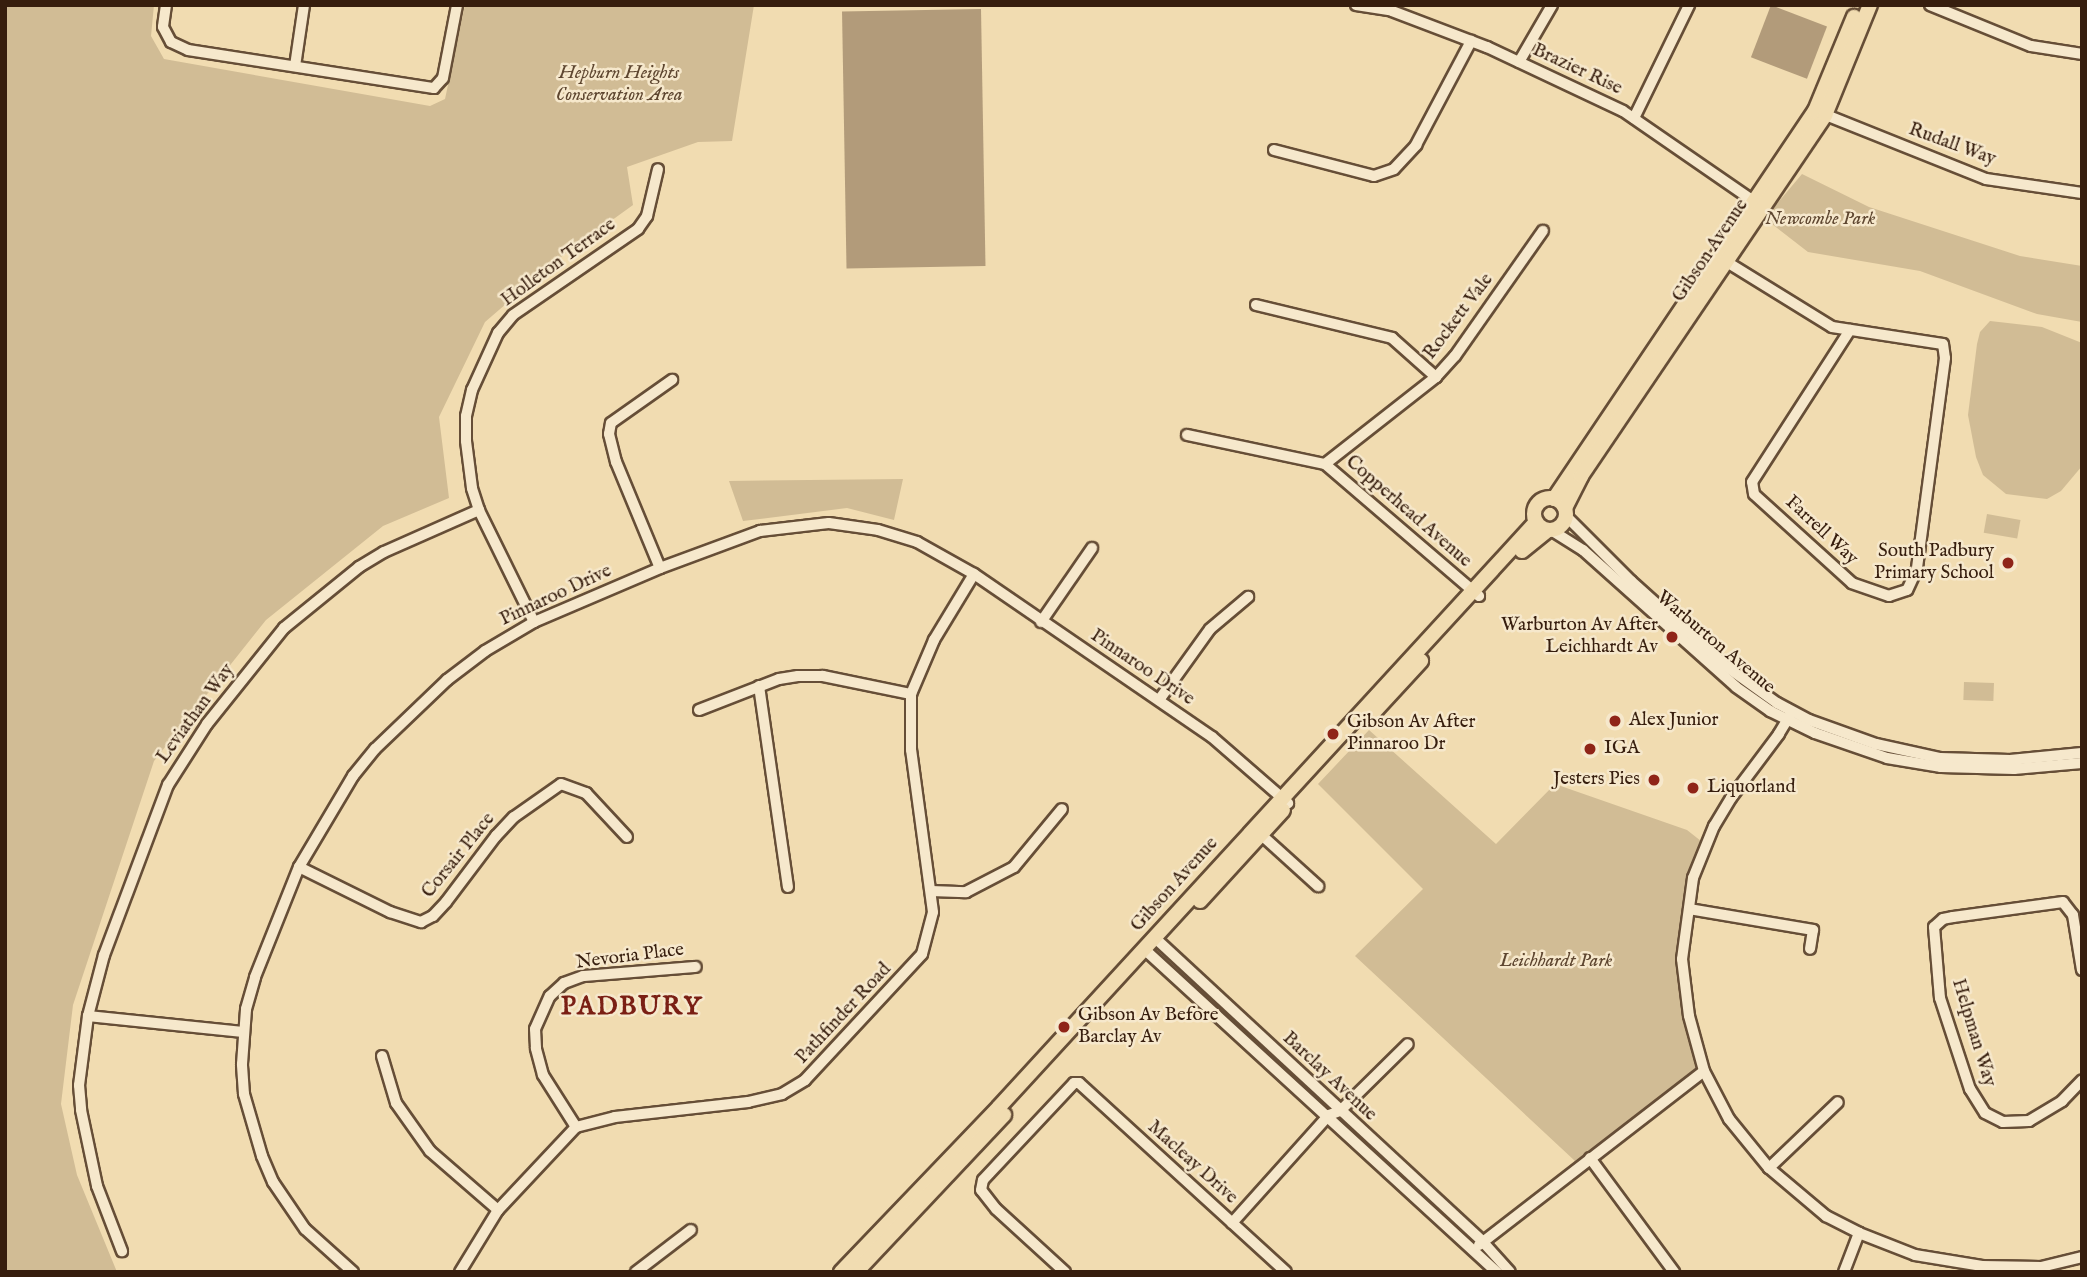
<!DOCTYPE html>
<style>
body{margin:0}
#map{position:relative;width:2087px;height:1277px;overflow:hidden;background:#f1dcb1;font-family:"IM FELL English",serif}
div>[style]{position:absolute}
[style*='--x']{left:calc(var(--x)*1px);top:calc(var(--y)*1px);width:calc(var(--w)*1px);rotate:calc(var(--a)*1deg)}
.green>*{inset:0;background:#d1bc95;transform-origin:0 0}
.water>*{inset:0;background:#b29b7a;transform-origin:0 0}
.roads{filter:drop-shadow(2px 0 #664e37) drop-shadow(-2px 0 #664e37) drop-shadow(0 2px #664e37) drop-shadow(0 -2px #664e37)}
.minor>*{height:10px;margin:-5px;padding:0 5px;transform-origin:5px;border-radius:5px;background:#f6e8cc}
.major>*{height:14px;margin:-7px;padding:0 7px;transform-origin:7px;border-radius:7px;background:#f1dcb1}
.major>.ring{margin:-7px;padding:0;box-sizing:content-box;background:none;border:14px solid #f1dcb1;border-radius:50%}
.dots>*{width:19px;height:19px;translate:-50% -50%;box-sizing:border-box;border:4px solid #f6e8cc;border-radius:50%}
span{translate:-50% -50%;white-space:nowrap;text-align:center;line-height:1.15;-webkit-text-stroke:5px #f6e8cc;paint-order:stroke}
.street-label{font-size:19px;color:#371e0e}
.park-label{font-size:19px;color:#5e4630;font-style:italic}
.poi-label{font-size:19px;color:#371e0e}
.right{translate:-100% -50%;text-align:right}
.left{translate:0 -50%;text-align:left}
.district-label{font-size:26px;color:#7a1f14;font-weight:700;letter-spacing:2px}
.frame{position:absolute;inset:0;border:7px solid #371e0e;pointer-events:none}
</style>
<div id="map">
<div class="green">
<div style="clip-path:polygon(5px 5px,154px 5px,151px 36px,164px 59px,430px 106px,445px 99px,465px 5px,754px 5px,732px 141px,698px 142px,627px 167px,633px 205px,561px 257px,485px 322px,439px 417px,449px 498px,383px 526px,266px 620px,154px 761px,73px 1005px,61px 1104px,77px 1175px,117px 1272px,5px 1272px)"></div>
<div style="clip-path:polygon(1802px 174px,1869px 207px,2020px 256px,2082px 266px,2082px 322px,2037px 314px,1920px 271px,1808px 252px,1768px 221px,1775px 206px)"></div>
<div style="clip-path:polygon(1990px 321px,2042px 327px,2082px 343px,2082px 466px,2061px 491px,2047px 499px,2006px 494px,1983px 475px,1976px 457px,1968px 415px,1977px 344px,1980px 332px)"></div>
<div style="clip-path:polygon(903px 479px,894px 520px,847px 508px,743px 521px,729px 481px)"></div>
<div style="left:1987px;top:514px;width:34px;height:19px;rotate:10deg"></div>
<div style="left:1964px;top:682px;width:30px;height:18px;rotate:2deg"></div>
<div style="clip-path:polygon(1369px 730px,1496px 844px,1555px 784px,1687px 830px,1706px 845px,1685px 933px,1686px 996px,1704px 1071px,1575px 1161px,1355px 956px,1423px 889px,1318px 784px)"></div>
</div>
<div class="water">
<div style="left:1771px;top:5px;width:60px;height:56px;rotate:21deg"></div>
<div style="left:981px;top:9px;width:257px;height:139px;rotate:89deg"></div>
</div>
<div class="roads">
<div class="minor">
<div style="--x:166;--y:5;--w:22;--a:98"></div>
<div style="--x:163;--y:27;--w:17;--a:62"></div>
<div style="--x:171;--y:42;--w:19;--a:25"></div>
<div style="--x:188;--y:50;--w:249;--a:8.8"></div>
<div style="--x:434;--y:88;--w:13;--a:-48"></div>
<div style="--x:443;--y:78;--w:74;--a:-79.1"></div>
<div style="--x:1356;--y:5;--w:36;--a:9"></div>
<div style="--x:1392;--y:11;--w:102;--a:20.8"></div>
<div style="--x:1487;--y:47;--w:150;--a:25.2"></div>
<div style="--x:1623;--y:111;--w:164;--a:34.6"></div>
<div style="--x:1930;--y:5;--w:109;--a:22.1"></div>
<div style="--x:2031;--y:46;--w:52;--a:8.9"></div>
<div style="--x:1519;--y:62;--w:66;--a:-59.9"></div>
<div style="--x:295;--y:66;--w:62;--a:-81.6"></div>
<div style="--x:1821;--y:113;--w:178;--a:21.8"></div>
<div style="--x:1986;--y:179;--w:97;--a:8.3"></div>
<div style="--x:1634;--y:118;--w:126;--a:-64"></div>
<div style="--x:1274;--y:150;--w:103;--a:14.6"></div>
<div style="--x:1374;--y:176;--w:21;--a:-19"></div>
<div style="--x:1394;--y:169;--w:33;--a:-47"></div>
<div style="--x:1416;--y:145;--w:118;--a:-62.1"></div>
<div style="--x:1722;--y:259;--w:129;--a:31.7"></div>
<div style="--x:1832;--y:327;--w:112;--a:8.7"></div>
<div style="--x:1943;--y:344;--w:14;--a:82"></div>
<div style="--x:1945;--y:358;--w:213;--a:97.6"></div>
<div style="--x:1917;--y:569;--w:23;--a:115"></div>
<div style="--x:1907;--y:590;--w:19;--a:162"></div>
<div style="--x:1889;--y:596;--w:39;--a:-161"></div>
<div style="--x:1852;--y:583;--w:132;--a:-137.8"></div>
<div style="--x:1754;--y:494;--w:12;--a:-99"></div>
<div style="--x:1752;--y:482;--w:181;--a:-57.2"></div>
<div style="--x:1256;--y:305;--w:140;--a:13.6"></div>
<div style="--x:1392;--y:338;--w:59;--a:41.6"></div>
<div style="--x:1187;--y:435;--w:141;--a:11.9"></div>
<div style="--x:1325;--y:464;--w:203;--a:40.6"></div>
<div style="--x:1325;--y:464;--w:141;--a:-38.1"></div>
<div style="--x:1436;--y:377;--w:28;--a:-48"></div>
<div style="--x:1455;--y:356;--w:153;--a:-54.9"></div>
<div style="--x:1566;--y:516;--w:92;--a:45"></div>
<div style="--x:1631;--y:581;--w:129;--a:41.9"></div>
<div style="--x:1727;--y:667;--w:62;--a:35.8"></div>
<div style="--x:1777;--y:703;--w:36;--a:28"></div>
<div style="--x:1809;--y:720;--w:71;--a:19.7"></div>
<div style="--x:1876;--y:744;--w:66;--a:12.3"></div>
<div style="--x:1940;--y:758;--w:70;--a:1.6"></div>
<div style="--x:2010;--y:760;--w:72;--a:-5.6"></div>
<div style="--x:1551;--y:530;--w:38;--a:32"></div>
<div style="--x:1583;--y:550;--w:205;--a:41.8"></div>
<div style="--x:1736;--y:687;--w:42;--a:35.2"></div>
<div style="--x:1770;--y:711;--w:50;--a:26.1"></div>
<div style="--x:1815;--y:733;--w:76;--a:19.1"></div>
<div style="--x:1887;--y:758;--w:55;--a:9.5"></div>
<div style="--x:1941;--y:767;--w:73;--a:1.6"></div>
<div style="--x:2014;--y:769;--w:68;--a:-5"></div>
<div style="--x:660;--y:568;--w:115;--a:-112.5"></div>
<div style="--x:616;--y:462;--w:29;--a:-104"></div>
<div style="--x:609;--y:434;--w:11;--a:-80"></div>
<div style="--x:611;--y:423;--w:75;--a:-35.2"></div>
<div style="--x:534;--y:622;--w:125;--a:-116.2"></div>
<div style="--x:479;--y:510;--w:23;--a:-108"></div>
<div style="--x:472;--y:488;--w:47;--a:-97.3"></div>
<div style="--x:466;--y:441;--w:25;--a:-90"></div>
<div style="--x:466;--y:416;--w:27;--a:-77"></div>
<div style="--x:472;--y:390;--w:63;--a:-65.5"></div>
<div style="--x:498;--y:333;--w:23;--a:-50"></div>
<div style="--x:513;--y:315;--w:152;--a:-34.5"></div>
<div style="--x:638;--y:229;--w:16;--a:-55"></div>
<div style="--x:647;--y:216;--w:48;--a:-76.8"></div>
<div style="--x:1041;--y:622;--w:90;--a:-55.4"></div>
<div style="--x:759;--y:686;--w:203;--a:81.8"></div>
<div style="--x:1159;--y:700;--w:87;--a:-54.3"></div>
<div style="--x:1210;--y:629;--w:50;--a:-40.1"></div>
<div style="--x:699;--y:710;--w:86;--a:-21.2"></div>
<div style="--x:779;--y:679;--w:19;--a:-9"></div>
<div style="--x:798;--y:676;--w:25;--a:0"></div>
<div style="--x:823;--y:676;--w:90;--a:11.6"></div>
<div style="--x:1792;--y:712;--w:26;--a:121"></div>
<div style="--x:1779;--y:734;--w:80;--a:126.9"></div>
<div style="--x:1731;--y:798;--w:33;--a:121"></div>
<div style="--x:1714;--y:826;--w:56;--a:112"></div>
<div style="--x:1693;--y:878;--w:82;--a:97.7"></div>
<div style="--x:1682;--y:959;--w:57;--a:83"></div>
<div style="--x:1689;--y:1016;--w:57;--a:74.7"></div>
<div style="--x:1704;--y:1071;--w:54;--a:62.5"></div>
<div style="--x:1729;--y:1119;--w:63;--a:50.8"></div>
<div style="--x:1769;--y:1168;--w:75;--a:40.1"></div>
<div style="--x:1826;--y:1216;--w:37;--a:27"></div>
<div style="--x:1859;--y:1233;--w:60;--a:21.4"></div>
<div style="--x:1915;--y:1255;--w:68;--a:9.3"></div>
<div style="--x:1982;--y:1266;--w:59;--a:1"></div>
<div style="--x:2041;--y:1267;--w:42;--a:-13.7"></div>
<div style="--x:1256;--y:830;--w:84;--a:42.1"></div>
<div style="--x:299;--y:867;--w:102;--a:26.3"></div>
<div style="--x:390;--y:912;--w:33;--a:18"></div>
<div style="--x:421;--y:922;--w:13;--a:-27"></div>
<div style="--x:433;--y:916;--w:19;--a:-47"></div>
<div style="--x:446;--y:902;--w:83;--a:-52.9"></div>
<div style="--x:496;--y:836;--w:26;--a:-47"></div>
<div style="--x:514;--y:817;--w:57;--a:-35.1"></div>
<div style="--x:561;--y:784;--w:27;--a:20"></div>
<div style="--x:586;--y:793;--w:60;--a:47"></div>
<div style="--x:931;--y:891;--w:35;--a:2"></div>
<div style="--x:966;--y:892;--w:54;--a:-27.5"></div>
<div style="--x:1014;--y:867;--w:75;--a:-50.4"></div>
<div style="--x:1689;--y:909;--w:126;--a:9.6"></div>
<div style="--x:1813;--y:930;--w:19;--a:99"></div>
<div style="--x:1154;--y:937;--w:449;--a:42.8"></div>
<div style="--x:1483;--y:1242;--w:40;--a:48"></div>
<div style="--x:1143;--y:948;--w:480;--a:42.5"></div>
<div style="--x:2082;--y:970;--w:56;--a:-99.3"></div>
<div style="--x:2073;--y:915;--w:16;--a:-128"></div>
<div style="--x:2063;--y:902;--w:111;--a:172.2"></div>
<div style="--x:1953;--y:917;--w:10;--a:169"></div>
<div style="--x:1943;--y:919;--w:12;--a:138"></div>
<div style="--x:1934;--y:927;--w:71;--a:85.2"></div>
<div style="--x:1940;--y:998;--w:96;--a:71.8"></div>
<div style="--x:1970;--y:1089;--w:28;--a:58"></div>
<div style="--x:1985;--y:1113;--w:20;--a:27"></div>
<div style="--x:2003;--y:1122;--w:26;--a:-2"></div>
<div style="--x:2029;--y:1121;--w:39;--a:-31"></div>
<div style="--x:2062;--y:1101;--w:29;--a:-46"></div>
<div style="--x:88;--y:1016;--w:70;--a:97.4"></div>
<div style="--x:79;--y:1085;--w:25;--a:85"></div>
<div style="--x:81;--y:1110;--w:78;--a:78.1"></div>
<div style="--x:97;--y:1186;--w:70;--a:69"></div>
<div style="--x:243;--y:1032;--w:156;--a:-174.1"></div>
<div style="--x:88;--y:1016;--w:63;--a:-75.3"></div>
<div style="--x:104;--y:955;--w:182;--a:-69.4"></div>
<div style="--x:168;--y:785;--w:72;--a:-57.4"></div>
<div style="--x:207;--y:724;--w:123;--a:-51.3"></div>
<div style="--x:284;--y:628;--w:97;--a:-39.1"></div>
<div style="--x:359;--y:567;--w:29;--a:-31"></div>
<div style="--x:384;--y:552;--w:104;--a:-23.9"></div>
<div style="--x:382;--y:1056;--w:49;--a:73.4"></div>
<div style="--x:396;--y:1103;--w:59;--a:54.7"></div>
<div style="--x:430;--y:1151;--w:90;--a:40.9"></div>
<div style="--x:576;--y:1127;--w:62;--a:-122.4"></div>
<div style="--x:543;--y:1075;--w:28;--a:-105"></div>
<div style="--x:536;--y:1048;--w:19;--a:-93"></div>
<div style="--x:535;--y:1029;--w:36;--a:-66"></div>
<div style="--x:550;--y:996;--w:19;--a:-43"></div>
<div style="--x:564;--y:983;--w:20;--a:-20"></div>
<div style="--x:583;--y:976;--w:113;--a:-4.6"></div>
<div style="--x:1590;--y:1158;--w:142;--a:53.6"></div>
<div style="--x:1769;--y:1168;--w:95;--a:-43.7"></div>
<div style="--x:1232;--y:1223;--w:145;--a:-48.1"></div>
<div style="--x:1329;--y:1115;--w:12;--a:-20"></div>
<div style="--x:1340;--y:1111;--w:95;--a:-44.6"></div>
<div style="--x:1479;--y:1245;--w:284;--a:-37.7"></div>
<div style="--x:353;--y:1272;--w:64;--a:-138.1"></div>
<div style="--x:305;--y:1229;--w:57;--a:-124.2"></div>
<div style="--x:273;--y:1182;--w:28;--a:-113"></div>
<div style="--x:262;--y:1156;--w:65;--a:-106.2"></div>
<div style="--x:244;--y:1094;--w:30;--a:-94"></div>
<div style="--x:242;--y:1064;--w:55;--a:-85.8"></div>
<div style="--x:246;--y:1009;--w:33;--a:-74"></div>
<div style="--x:255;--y:977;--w:118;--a:-68.2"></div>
<div style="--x:299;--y:867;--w:106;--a:-59.3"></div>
<div style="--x:353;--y:776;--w:35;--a:-51"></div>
<div style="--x:375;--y:749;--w:100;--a:-43.8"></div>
<div style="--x:447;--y:680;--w:48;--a:-37.3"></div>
<div style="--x:485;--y:651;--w:57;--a:-30.6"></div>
<div style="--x:534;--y:622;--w:137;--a:-23.2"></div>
<div style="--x:660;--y:568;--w:107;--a:-20.3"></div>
<div style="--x:760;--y:531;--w:69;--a:-6.6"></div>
<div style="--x:829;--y:523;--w:49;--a:8.1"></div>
<div style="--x:878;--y:530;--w:41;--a:17.1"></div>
<div style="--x:917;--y:542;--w:65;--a:29.3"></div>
<div style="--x:974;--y:574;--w:288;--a:34.4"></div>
<div style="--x:1212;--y:737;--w:101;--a:41"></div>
<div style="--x:460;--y:1272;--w:73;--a:-58.5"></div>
<div style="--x:498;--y:1210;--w:114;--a:-46.8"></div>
<div style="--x:576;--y:1127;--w:40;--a:-14.4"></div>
<div style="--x:615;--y:1117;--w:134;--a:-6.4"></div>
<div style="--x:748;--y:1102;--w:35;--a:-13"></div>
<div style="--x:782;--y:1094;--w:27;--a:-31"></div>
<div style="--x:805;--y:1080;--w:172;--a:-47.1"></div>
<div style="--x:922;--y:954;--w:43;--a:-75.3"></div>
<div style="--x:933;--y:912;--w:163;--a:-97.7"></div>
<div style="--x:911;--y:750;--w:56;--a:-90"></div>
<div style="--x:911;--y:694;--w:59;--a:-66.9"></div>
<div style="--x:934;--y:640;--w:77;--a:-58.8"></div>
<div style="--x:636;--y:1272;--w:69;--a:-37.4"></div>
<div style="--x:1065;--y:1272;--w:93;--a:-137.6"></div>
<div style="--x:996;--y:1209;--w:24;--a:-128"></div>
<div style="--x:981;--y:1190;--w:10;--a:-79"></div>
<div style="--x:983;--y:1180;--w:133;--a:-46.8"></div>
<div style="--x:1074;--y:1083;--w:5;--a:0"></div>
<div style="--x:1079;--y:1083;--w:280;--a:42.4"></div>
<div style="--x:1844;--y:1272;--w:42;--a:-69"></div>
</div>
<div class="major">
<div class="ring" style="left:1534px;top:498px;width:18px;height:18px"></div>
<div style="--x:1554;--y:499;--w:468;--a:-56.1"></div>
<div style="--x:1815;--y:111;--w:102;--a:-67.5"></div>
<div style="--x:1565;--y:508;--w:36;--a:-63"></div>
<div style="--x:1581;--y:476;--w:436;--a:-55.9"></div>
<div style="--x:1825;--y:115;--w:119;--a:-67.8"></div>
<div style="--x:1522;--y:551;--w:33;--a:-39"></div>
<div style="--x:1373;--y:713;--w:71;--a:-47.3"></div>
<div style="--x:1200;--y:901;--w:123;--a:-47.6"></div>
<div style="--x:841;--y:1272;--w:228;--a:-46.2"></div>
<div style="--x:999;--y:1107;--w:794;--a:-47.45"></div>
<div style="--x:856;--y:1272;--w:216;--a:-46.7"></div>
</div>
</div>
<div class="dots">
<div style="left:2008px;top:563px;background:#8f2418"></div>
<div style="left:1672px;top:637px;background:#8f2418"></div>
<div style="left:1615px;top:721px;background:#8f2418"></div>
<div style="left:1333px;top:734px;background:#8f2418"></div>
<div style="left:1590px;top:749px;background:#8f2418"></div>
<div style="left:1654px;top:780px;background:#8f2418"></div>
<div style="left:1693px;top:788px;background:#8f2418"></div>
<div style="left:1064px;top:1027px;background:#8f2418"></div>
</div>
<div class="street-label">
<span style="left:1577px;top:70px;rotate:25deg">Brazier Rise</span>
<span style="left:1952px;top:145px;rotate:20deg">Rudall Way</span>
<span style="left:1711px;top:251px;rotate:-56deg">Gibson Avenue</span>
<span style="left:559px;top:263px;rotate:-36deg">Holleton Terrace</span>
<span style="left:1459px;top:317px;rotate:-53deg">Rockett Vale</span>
<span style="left:1408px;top:512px;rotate:41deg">Copperhead Avenue</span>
<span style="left:1821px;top:531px;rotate:43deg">Farrell Way</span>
<span style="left:556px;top:596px;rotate:-25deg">Pinnaroo Drive</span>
<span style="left:1715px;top:643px;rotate:40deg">Warburton Avenue</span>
<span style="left:1142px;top:668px;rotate:34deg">Pinnaroo Drive</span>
<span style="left:196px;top:714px;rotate:-54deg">Leviathan Way</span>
<span style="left:459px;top:856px;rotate:-51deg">Corsair Place</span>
<span style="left:1175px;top:885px;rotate:-48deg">Gibson Avenue</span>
<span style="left:630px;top:957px;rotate:-7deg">Nevoria Place</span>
<span style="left:844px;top:1014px;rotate:-47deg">Pathfinder Road</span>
<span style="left:1973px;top:1033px;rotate:73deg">Helpman Way</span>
<span style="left:1329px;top:1077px;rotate:43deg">Barclay Avenue</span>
<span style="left:1192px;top:1163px;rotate:42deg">Macleay Drive</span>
</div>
<div class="park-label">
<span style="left:619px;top:85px">Hepburn Heights<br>Conservation Area</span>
<span style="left:1820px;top:220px">Newcombe Park</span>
<span style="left:1556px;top:962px">Leichhardt Park</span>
</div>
<div class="poi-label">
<span class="right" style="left:1994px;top:563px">South Padbury<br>Primary School</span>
<span class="right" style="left:1658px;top:637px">Warburton Av After<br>Leichhardt Av</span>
<span class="left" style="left:1629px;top:721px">Alex Junior</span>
<span class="left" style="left:1347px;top:734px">Gibson Av After<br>Pinnaroo Dr</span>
<span class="left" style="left:1604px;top:749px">IGA</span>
<span class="right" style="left:1640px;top:780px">Jesters Pies</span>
<span class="left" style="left:1707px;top:788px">Liquorland</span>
<span class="left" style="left:1078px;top:1027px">Gibson Av Before<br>Barclay Av</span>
</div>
<div class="district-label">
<span style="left:632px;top:1007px">PADBURY</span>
</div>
<div class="frame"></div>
</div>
